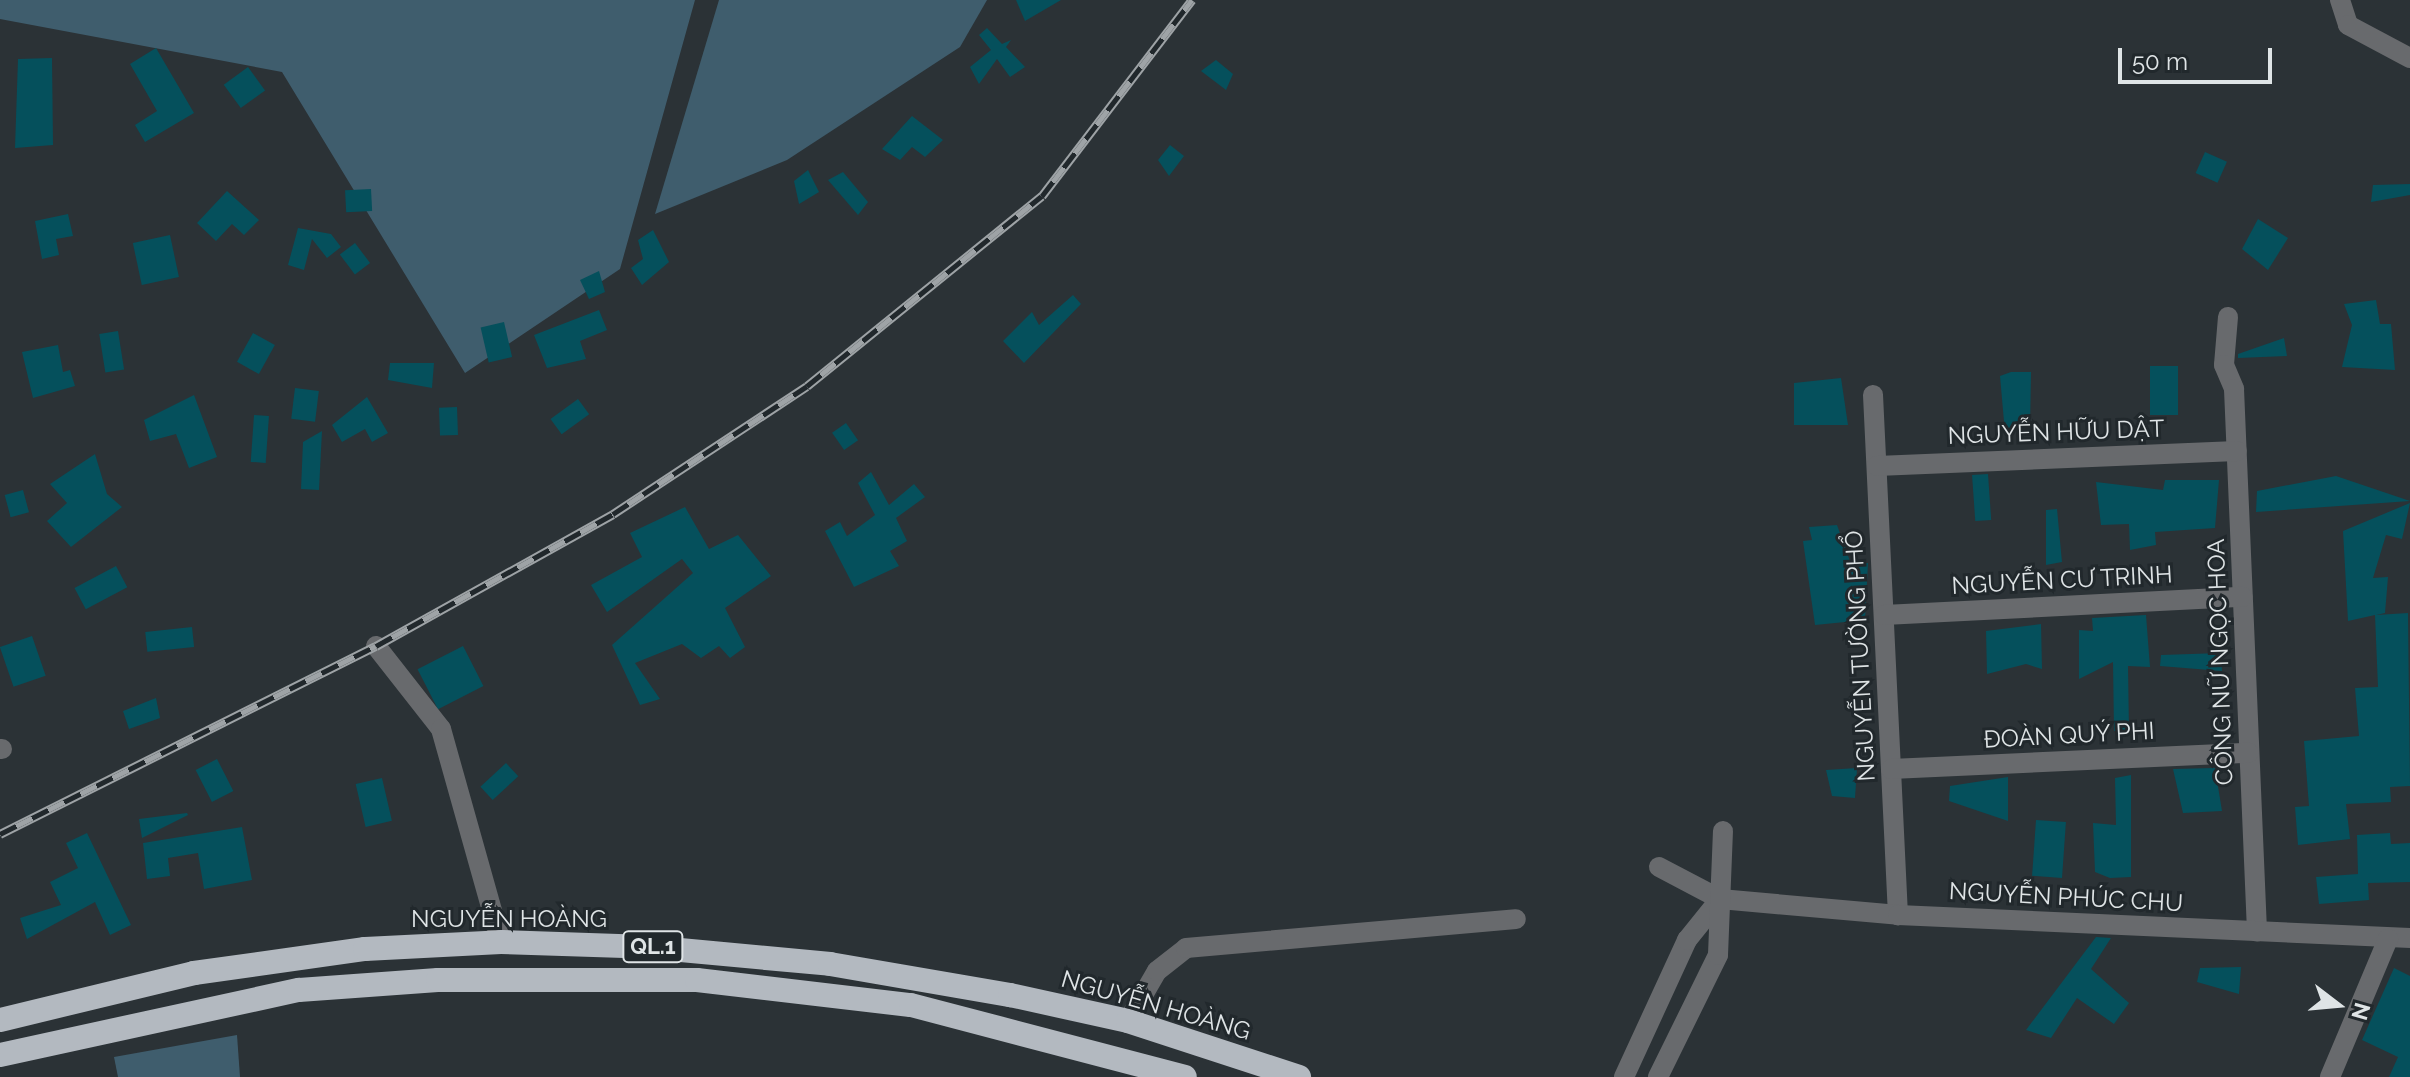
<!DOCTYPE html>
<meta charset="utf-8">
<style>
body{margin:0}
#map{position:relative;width:2410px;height:1077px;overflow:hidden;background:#2b3236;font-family:Raleway,sans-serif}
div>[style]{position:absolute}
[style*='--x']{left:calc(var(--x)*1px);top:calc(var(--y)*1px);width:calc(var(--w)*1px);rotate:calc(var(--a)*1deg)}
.green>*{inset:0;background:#3f5d6d}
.building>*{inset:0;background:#05505c;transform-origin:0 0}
.minor>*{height:20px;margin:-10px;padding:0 10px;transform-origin:10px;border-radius:10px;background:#686a6d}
.highway>*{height:24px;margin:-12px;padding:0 12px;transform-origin:12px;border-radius:12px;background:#b3b9c0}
.rail>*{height:9px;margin-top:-4.5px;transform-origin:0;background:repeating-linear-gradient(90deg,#21282c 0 18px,#9ea3a6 0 36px);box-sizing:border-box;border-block:2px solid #9ea3a6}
span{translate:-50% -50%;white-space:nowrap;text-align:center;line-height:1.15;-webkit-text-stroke:6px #21282c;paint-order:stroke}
.shield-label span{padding:2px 6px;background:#21282c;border:2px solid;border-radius:6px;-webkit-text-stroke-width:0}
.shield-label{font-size:22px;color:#dfe4e6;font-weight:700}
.street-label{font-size:24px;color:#dfe4e6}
.north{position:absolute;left:2298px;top:965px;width:80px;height:80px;-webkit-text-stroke:6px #21282c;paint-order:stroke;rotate:106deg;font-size:22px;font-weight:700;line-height:32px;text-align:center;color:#dfe4e6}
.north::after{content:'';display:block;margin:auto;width:28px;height:36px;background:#dfe4e6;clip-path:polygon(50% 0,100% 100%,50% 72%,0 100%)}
.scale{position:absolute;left:2118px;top:48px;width:154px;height:36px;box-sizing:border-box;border:4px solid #dfe4e6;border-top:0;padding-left:10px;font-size:24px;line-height:28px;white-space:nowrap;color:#dfe4e6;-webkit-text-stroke:6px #21282c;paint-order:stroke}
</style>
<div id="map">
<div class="green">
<div style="clip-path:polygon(0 0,695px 0,620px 269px,465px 373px,282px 72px,0 19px)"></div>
<div style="clip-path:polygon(719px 0,987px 0,960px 47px,787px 160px,655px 214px)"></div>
<div style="clip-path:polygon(237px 1035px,240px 1077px,118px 1077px,114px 1057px)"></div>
</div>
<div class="building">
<div style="clip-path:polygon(1016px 0,1061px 0,1025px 21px)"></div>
<div style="clip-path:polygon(987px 28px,1002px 44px,1011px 40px,1006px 47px,1025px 67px,1010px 77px,997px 59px,979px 84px,970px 67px,991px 50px,979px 35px)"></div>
<div style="clip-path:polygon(156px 48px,194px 113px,145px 142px,135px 125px,157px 111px,130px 64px)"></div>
<div style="clip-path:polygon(52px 58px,53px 145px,15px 148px,18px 59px)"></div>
<div style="clip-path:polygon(1216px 60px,1233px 74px,1226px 90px,1201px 71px)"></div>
<div style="left:248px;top:67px;width:29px;height:30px;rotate:54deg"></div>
<div style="clip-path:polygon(912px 116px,943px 140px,925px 157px,912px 147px,900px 160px,882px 149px)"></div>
<div style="clip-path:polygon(1170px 145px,1184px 156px,1169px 176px,1158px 160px)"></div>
<div style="left:2205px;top:152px;width:24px;height:23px;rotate:24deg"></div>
<div style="clip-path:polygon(808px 170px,819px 192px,799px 204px,794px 181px)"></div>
<div style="clip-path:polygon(843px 172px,868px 202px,858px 215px,828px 180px)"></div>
<div style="clip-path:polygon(2410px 184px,2410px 195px,2371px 202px,2373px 185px)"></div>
<div style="left:371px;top:189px;width:22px;height:26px;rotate:87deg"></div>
<div style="clip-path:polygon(227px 191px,259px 220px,244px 235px,232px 224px,216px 241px,197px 223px)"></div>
<div style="clip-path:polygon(68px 214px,73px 236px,56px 239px,59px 255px,42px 259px,35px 221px)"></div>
<div style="clip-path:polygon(2258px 219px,2288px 238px,2268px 270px,2242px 249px)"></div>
<div style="clip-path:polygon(298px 228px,331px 234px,341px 247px,327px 258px,312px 239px,304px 270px,288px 265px)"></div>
<div style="clip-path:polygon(653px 230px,669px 262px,642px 285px,631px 268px,643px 259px,638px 240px)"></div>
<div style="left:170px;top:235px;width:43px;height:38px;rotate:78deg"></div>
<div style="left:355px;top:243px;width:25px;height:19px;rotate:53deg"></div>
<div style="clip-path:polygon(599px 271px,605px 292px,589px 299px,580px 280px)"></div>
<div style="clip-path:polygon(1073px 295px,1081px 304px,1024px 363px,1003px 341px,1032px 312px,1039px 325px)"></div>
<div style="clip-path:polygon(2376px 300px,2380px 324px,2391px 324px,2395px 370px,2342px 367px,2352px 325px,2344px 304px)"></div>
<div style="clip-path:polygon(599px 310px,607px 330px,580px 341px,586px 359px,547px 368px,534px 335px)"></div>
<div style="left:504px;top:322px;width:36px;height:24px;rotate:77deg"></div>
<div style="left:118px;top:331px;width:39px;height:19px;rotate:81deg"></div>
<div style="left:253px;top:333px;width:25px;height:33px;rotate:29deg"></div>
<div style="clip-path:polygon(2284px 338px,2287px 356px,2238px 358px,2238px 354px)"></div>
<div style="clip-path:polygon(58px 345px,63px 372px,70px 370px,75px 386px,33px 398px,22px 352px)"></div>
<div style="clip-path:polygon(390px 363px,434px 363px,432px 388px,388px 380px)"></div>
<div style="left:2150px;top:366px;width:28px;height:49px"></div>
<div style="clip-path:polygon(2011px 372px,2031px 372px,2030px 427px,2005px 433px,2000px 376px)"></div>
<div style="clip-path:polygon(1841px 378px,1848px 425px,1794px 425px,1794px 383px)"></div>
<div style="left:295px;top:388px;width:24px;height:31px;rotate:7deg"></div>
<div style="clip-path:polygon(194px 395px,217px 457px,189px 468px,176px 434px,150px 441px,144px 420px)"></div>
<div style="clip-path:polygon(367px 397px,388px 433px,372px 442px,365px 429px,342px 442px,332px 425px)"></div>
<div style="left:578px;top:399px;width:19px;height:34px;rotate:54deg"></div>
<div style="left:457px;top:407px;width:28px;height:18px;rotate:88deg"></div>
<div style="left:254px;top:415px;width:15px;height:47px;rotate:4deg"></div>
<div style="left:846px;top:423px;width:21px;height:17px;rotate:55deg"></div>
<div style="clip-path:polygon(322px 431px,319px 490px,301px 489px,303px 442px)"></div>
<div style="clip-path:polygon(95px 454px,107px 494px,122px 507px,71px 547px,47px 521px,67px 503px,50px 484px)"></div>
<div style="clip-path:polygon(871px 472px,889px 505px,914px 484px,925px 497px,896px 518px,907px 541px,890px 551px,899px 566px,854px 587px,825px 531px,840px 522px,847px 536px,875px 515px,858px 483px)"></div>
<div style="left:1988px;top:474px;width:46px;height:16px;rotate:86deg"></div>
<div style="clip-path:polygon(2336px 476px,2410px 501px,2256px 512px,2257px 491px)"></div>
<div style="clip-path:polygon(2165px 480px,2219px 480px,2215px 528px,2155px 532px,2156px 545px,2130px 550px,2129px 524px,2101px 525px,2096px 482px,2163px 490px)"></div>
<div style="left:23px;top:490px;width:23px;height:19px;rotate:75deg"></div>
<div style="clip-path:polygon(2410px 503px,2402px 539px,2386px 535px,2373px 578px,2388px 577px,2385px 613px,2376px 615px,2408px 613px,2410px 786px,2390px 787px,2391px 802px,2346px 804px,2350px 839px,2298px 845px,2295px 807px,2309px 806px,2304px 741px,2359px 736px,2355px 688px,2378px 687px,2375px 615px,2348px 621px,2343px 531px)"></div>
<div style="clip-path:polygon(685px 507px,709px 549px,738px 535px,771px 576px,725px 608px,745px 647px,730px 658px,719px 646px,701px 658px,682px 644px,635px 663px,660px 699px,640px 705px,612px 645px,693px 573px,682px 559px,607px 612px,591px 585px,642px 557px,630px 533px)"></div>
<div style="clip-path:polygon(2057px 509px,2062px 562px,2046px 565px,2046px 510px)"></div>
<div style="clip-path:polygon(1837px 525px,1851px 564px,1868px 563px,1865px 620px,1815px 625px,1803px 541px,1812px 540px,1809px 527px)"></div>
<div style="left:116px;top:566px;width:24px;height:47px;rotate:62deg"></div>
<div style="clip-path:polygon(2146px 615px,2150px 667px,2128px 666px,2129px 731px,2114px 731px,2113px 662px,2079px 679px,2079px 630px,2093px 631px,2092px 618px)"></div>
<div style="clip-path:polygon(2041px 624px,2042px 669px,2026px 664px,1987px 674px,1986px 631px)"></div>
<div style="left:192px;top:627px;width:20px;height:47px;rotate:84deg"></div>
<div style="left:32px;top:636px;width:42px;height:34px;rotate:71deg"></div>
<div style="left:463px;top:646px;width:45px;height:51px;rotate:63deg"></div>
<div style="clip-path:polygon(2221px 653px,2222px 671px,2160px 666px,2161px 655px)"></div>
<div style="clip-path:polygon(156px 698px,160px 718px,129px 729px,123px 711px)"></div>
<div style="left:217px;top:759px;width:36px;height:24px;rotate:63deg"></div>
<div style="left:506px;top:763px;width:18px;height:35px;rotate:47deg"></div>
<div style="clip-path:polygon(1857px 768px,1855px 798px,1832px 796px,1826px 770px)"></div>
<div style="clip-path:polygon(2215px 768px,2222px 811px,2183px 813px,2173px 769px)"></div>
<div style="clip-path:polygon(2131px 775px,2131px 877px,2110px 878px,2095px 872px,2093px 823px,2116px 825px,2115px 778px)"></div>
<div style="clip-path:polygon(2008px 777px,2008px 821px,1949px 801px,1950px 786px)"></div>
<div style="left:382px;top:778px;width:44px;height:27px;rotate:77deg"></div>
<div style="clip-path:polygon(187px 813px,188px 815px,142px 838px,139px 819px)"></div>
<div style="left:2036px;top:820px;width:30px;height:56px;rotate:4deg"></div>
<div style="clip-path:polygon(242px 827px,252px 880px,204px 889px,198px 853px,168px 858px,170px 876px,147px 879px,143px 843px)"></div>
<div style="clip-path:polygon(87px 833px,131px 925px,110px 935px,95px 902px,27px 939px,20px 918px,61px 905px,50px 882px,78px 868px,66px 843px)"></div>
<div style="clip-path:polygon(2390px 833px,2391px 844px,2410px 843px,2410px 882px,2368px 883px,2369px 900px,2319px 904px,2316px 877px,2358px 874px,2357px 835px)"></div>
<div style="clip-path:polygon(2096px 937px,2111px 938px,2091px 969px,2129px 1003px,2114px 1024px,2077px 998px,2051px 1038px,2026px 1030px)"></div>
<div style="clip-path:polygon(2241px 967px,2239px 994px,2197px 982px,2200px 968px)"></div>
<div style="clip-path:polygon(2394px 968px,2410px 976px,2410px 1077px,2389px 1077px,2398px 1057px,2362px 1040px)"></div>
</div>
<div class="minor">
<div style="--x:2340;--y:0;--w:26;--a:72"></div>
<div style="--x:2348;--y:25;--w:70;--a:28"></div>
<div style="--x:2228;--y:317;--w:48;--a:94.8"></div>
<div style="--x:2224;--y:365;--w:26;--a:67"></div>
<div style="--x:2234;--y:389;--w:543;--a:87.57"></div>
<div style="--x:1873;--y:395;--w:521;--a:87.25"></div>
<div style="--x:1877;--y:466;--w:360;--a:-2.4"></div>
<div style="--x:1884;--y:615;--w:359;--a:-2.9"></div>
<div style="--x:376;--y:646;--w:105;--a:51.9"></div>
<div style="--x:441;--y:729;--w:221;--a:74.3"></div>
<div style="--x:0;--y:749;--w:2;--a:0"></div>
<div style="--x:1891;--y:769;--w:358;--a:-2.6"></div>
<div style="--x:1659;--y:867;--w:69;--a:27.7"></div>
<div style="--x:1720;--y:899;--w:179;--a:5.1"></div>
<div style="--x:1898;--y:915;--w:513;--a:2.57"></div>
<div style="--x:1128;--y:1021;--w:58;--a:-59.9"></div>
<div style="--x:1157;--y:971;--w:37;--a:-38"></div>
<div style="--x:1186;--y:948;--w:331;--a:-5"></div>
<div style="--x:1624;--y:1077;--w:151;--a:-65.3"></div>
<div style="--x:1687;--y:940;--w:53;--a:-51.2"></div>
<div style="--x:1658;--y:1077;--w:136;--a:-63.8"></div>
<div style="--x:1718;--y:955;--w:124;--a:-87.7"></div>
<div style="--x:2330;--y:1077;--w:150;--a:-67.2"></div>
</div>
<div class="highway">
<div style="--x:0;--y:1020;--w:200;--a:-13.6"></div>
<div style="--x:194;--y:973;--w:173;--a:-8"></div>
<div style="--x:365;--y:949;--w:136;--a:-2.9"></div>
<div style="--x:501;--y:942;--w:147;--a:1.9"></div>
<div style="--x:648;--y:947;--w:183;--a:5.3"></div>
<div style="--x:830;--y:964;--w:183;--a:9.8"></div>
<div style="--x:1010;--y:995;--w:121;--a:12.4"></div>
<div style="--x:1128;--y:1021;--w:180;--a:18.1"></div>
<div style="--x:0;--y:1055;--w:306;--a:-12.3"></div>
<div style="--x:299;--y:990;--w:139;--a:-4.1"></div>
<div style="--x:438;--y:980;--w:259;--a:0"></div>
<div style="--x:697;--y:980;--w:215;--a:6.7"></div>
<div style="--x:911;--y:1005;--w:283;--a:14.7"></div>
</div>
<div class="rail">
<div style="--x:0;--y:834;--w:420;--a:-26.6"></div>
<div style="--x:376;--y:646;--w:271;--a:-29.1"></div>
<div style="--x:613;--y:514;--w:232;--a:-33.4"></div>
<div style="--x:807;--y:386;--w:302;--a:-39"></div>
<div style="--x:1042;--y:196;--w:247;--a:-52.6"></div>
</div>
<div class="shield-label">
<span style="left:653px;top:947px">QL.1</span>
</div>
<div class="street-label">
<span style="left:2056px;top:432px;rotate:-2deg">NGUYỄN HỮU DẬT</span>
<span style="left:2062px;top:580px;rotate:-3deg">NGUYỄN CƯ TRINH</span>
<span style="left:1860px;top:656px;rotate:-93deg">NGUYỄN TƯỜNG PHỔ</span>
<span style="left:2220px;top:662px;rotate:-92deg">CÔNG NỮ NGỌC HOA</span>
<span style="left:2069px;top:735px;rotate:-3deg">ĐOÀN QUÝ PHI</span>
<span style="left:2066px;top:897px;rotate:3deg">NGUYỄN PHÚC CHU</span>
<span style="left:509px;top:919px">NGUYỄN HOÀNG</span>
<span style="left:1156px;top:1005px;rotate:16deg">NGUYỄN HOÀNG</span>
</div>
<div class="north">N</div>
<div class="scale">50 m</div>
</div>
